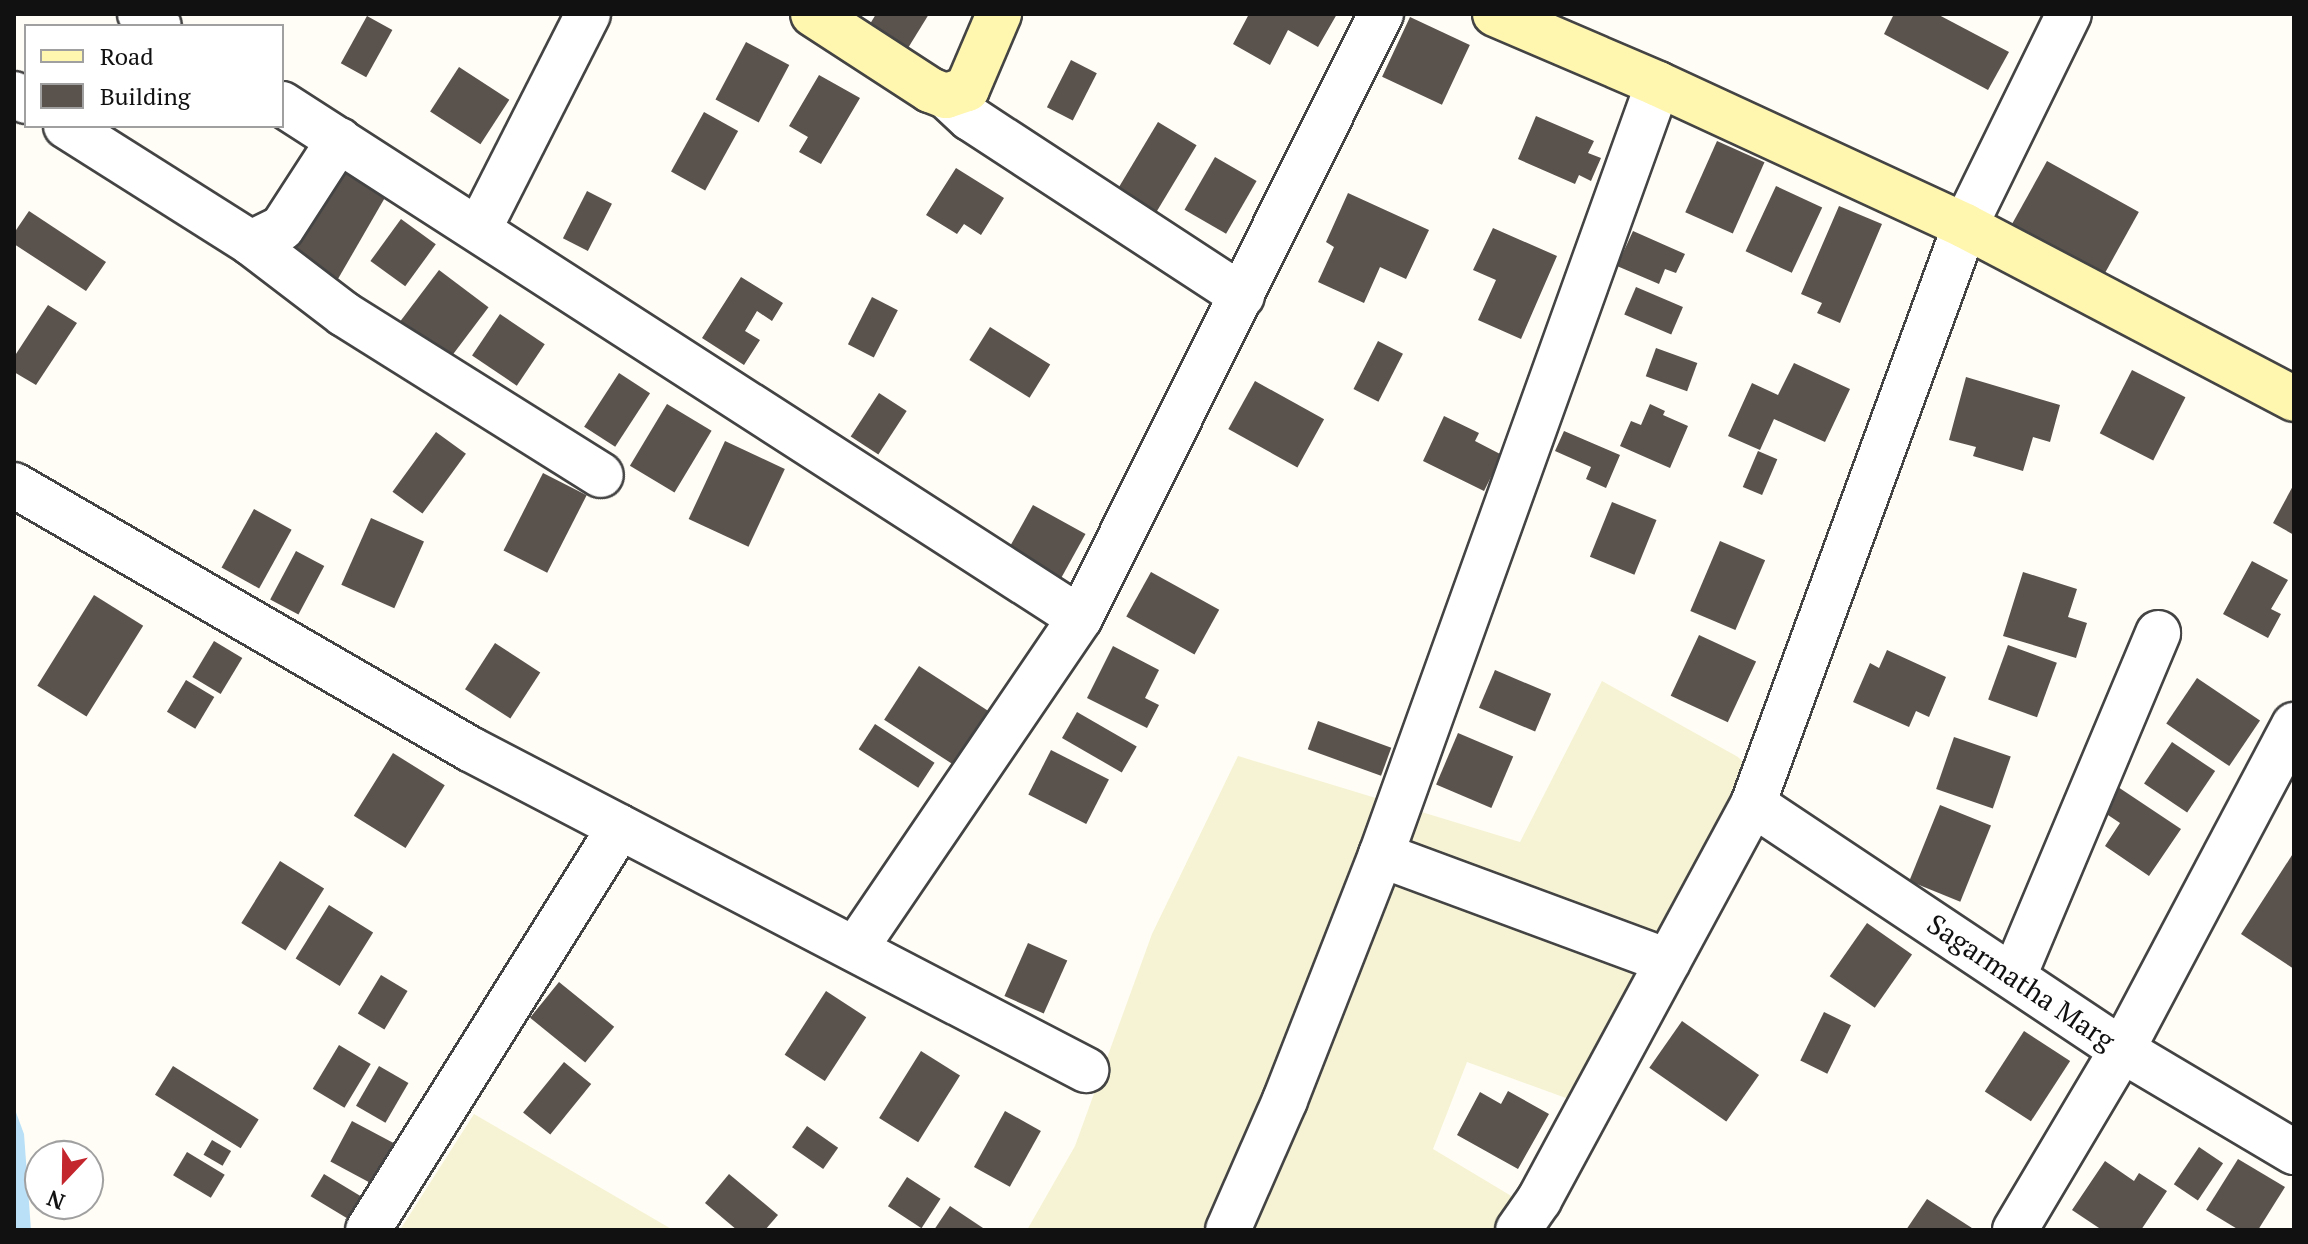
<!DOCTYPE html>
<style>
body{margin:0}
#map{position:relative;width:2308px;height:1244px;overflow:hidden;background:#fffdf5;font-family:"PT Serif",serif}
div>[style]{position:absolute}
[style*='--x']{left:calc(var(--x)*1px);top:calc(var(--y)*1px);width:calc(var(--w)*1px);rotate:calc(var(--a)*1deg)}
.farmland>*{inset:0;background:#f6f3d4}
.water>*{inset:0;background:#b9e0f7}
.building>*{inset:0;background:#5a524d;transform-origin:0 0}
.roads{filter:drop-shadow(2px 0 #444) drop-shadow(-2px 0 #444) drop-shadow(0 2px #444) drop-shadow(0 -2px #444)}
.street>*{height:44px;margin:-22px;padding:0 22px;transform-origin:22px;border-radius:22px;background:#fff}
.secondary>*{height:44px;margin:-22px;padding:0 22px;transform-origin:22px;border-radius:22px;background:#fff6b0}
span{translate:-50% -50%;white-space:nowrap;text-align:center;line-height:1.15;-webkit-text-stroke:8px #fff;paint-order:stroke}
.street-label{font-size:28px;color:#111}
.frame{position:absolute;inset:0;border:16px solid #111;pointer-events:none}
.legend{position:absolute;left:24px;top:24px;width:260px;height:104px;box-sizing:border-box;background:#fff;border:2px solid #a0a0a0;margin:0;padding:10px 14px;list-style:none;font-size:24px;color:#111}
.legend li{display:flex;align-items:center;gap:16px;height:40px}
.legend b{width:40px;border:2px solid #a0a0a0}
.north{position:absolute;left:24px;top:1140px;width:80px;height:80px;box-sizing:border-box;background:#fff;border:2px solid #a0a0a0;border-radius:50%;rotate:202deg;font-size:22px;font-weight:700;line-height:32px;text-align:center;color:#111}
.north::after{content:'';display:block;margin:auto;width:28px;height:36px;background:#c4262e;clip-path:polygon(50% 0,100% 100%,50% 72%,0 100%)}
</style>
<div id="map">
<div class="farmland">
<div style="clip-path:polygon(1602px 681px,1738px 757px,1745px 764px,1625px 1013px,1577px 1102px,1467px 1062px,1433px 1149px,1518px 1200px,1502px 1230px,1027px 1230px,1075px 1146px,1152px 934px,1238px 756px,1520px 842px)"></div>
<div style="clip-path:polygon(474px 1114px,673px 1230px,400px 1230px)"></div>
</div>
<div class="water">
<div style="clip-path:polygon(14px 1107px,24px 1134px,31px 1230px,14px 1230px)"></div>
</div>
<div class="building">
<div style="clip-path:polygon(876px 14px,929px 14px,908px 48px,870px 24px)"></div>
<div style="clip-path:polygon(1249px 14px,1337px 14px,1318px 47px,1288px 30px,1270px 65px,1233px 44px)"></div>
<div style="clip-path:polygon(1894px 14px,1937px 14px,2009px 52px,1988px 90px,1884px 34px)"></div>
<div style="left:367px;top:16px;width:29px;height:54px;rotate:29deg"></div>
<div style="left:1410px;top:17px;width:66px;height:66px;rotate:25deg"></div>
<div style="left:746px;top:42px;width:49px;height:65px;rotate:28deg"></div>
<div style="left:1071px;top:60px;width:29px;height:53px;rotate:27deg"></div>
<div style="left:459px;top:67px;width:60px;height:53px;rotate:33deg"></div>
<div style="clip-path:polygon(819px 75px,860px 98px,821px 164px,799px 152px,808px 137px,789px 126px)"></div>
<div style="left:704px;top:112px;width:39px;height:68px;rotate:29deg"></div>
<div style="clip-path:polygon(1536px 116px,1594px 141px,1588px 153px,1601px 158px,1591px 181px,1579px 175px,1575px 184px,1518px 159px)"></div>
<div style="left:1158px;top:122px;width:45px;height:83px;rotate:31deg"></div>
<div style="left:1717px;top:141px;width:52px;height:78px;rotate:24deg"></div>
<div style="left:1215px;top:157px;width:48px;height:61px;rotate:30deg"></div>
<div style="left:2047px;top:161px;width:105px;height:75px;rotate:29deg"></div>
<div style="left:342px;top:168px;width:52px;height:100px;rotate:30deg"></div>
<div style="clip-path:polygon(956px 168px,1004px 198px,981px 235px,964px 224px,957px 234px,926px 215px)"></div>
<div style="left:1776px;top:186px;width:51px;height:72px;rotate:25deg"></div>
<div style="left:587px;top:191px;width:28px;height:53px;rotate:27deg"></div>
<div style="clip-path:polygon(1348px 193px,1429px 230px,1406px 279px,1380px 267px,1364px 303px,1318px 282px,1334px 247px,1326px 242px)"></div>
<div style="clip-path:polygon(1839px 206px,1882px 224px,1840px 323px,1817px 313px,1822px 303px,1801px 294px)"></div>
<div style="clip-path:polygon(29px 211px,106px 262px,86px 291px,14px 244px,14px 233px)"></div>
<div style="left:401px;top:219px;width:43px;height:52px;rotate:36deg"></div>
<div style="clip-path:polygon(1493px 228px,1557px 256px,1521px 339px,1478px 320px,1496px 280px,1473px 270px)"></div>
<div style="clip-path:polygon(1633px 231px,1685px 254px,1676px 273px,1665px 269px,1659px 284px,1617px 266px)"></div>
<div style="left:439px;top:270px;width:62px;height:68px;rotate:37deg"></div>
<div style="clip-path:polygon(741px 277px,783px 303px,772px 321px,757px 311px,745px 331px,760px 340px,744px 365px,702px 338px)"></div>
<div style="left:1636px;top:287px;width:51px;height:30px;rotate:23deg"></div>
<div style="left:872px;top:297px;width:29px;height:53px;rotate:27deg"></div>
<div style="clip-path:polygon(48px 305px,77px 323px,36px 385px,14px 372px,14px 357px)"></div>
<div style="left:500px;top:314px;width:54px;height:50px;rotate:34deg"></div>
<div style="left:990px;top:327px;width:71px;height:39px;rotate:32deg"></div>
<div style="left:1378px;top:341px;width:28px;height:54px;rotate:27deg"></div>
<div style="left:1656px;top:348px;width:44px;height:30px;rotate:20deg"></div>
<div style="clip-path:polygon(1794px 363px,1850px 389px,1825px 442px,1774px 419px,1760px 450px,1728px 436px,1752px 383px,1778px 395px)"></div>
<div style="left:2132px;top:370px;width:60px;height:71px;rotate:27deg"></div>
<div style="left:619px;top:373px;width:37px;height:64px;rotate:33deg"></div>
<div style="clip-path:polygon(1966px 377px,2060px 405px,2050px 442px,2033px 437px,2023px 471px,1973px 456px,1976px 447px,1949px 440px)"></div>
<div style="left:1255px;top:381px;width:79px;height:55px;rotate:29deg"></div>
<div style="left:879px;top:393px;width:33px;height:52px;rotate:33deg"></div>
<div style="left:667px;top:404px;width:52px;height:72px;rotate:31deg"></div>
<div style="clip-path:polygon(1650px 404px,1665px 411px,1663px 415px,1688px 426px,1670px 468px,1620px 446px,1631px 421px,1641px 425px)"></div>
<div style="clip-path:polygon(1444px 416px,1479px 433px,1475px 441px,1502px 455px,1484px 491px,1423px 461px)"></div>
<div style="clip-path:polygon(1564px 431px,1620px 455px,1606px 488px,1586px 479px,1591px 467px,1555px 451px)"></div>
<div style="left:436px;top:432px;width:37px;height:74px;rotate:36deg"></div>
<div style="left:725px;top:441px;width:66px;height:86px;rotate:25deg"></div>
<div style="left:1758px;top:451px;width:21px;height:39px;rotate:23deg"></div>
<div style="left:543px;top:473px;width:49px;height:87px;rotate:27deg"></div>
<div style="clip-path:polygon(2294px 484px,2294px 535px,2273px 523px)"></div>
<div style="left:1612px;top:502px;width:48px;height:59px;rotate:22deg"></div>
<div style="left:1033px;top:505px;width:60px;height:55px;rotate:29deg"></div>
<div style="left:254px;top:509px;width:43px;height:67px;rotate:29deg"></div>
<div style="left:371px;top:518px;width:58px;height:73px;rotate:24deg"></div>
<div style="left:1720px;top:541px;width:49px;height:76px;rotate:23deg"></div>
<div style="left:296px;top:551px;width:32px;height:55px;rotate:28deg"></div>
<div style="clip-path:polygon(2252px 561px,2288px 580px,2271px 609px,2281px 614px,2268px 638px,2223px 614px)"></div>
<div style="left:1151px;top:572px;width:78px;height:51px;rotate:29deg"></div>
<div style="clip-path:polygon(2023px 572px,2077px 589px,2068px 617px,2087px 623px,2076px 658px,2003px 636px)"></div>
<div style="left:94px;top:595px;width:58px;height:107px;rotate:32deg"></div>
<div style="left:1699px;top:635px;width:63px;height:67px;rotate:25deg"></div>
<div style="left:214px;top:641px;width:33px;height:42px;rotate:31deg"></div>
<div style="left:495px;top:643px;width:54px;height:55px;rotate:33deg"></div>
<div style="left:2008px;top:645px;width:52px;height:58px;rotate:20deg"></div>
<div style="clip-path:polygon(1113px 646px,1159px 670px,1145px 698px,1159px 705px,1147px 728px,1087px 698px)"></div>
<div style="clip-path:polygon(1887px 650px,1946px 677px,1929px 717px,1916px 711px,1909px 727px,1853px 702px,1870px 663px,1879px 668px)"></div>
<div style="left:919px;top:666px;width:85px;height:64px;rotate:33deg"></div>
<div style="left:1495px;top:670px;width:61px;height:41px;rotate:23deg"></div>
<div style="left:2197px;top:678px;width:76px;height:55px;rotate:34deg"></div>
<div style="left:186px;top:680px;width:33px;height:37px;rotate:31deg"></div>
<div style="left:1077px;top:712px;width:69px;height:30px;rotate:30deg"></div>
<div style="left:1318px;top:721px;width:78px;height:30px;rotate:20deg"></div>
<div style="left:875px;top:724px;width:71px;height:30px;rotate:33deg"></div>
<div style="left:1458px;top:733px;width:60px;height:56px;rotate:23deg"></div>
<div style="left:1954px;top:737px;width:60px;height:55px;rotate:19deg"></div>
<div style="left:2172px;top:742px;width:52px;height:50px;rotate:34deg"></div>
<div style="left:1051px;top:750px;width:65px;height:50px;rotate:27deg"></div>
<div style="left:393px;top:753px;width:61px;height:74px;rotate:32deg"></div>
<div style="clip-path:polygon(2115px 785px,2181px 829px,2149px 876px,2105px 846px,2120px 823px,2099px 809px)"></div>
<div style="left:1940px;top:805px;width:55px;height:82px;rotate:22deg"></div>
<div style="clip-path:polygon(2294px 852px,2294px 969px,2241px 934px)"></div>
<div style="left:280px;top:861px;width:52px;height:73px;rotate:32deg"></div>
<div style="left:329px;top:905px;width:52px;height:63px;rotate:32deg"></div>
<div style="left:1867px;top:923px;width:55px;height:65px;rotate:35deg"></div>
<div style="left:1028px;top:943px;width:43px;height:58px;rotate:24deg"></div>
<div style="left:381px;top:975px;width:31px;height:45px;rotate:31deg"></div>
<div style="left:559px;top:982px;width:71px;height:46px;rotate:39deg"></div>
<div style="left:826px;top:991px;width:48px;height:76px;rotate:33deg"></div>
<div style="left:1824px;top:1012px;width:30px;height:54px;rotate:26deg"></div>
<div style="left:1682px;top:1021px;width:94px;height:57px;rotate:35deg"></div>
<div style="left:2024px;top:1031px;width:55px;height:72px;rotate:33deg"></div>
<div style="left:339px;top:1045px;width:37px;height:51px;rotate:31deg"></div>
<div style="left:921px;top:1051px;width:46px;height:79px;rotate:32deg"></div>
<div style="left:564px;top:1062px;width:35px;height:65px;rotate:39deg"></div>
<div style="left:173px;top:1066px;width:101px;height:34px;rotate:32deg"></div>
<div style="left:379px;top:1066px;width:34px;height:46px;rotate:30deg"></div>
<div style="clip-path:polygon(1508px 1091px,1549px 1114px,1518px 1169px,1457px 1135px,1480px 1092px,1501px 1104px)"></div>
<div style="left:1005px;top:1111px;width:41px;height:64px;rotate:29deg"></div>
<div style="left:352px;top:1121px;width:47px;height:46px;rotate:28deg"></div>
<div style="left:807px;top:1126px;width:38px;height:26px;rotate:35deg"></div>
<div style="left:212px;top:1140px;width:22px;height:17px;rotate:30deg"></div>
<div style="left:2199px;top:1147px;width:29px;height:45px;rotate:34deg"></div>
<div style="left:187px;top:1152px;width:44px;height:27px;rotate:31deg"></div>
<div style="clip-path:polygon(2238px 1159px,2285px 1187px,2258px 1230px,2239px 1230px,2206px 1210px)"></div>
<div style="clip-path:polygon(2105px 1161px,2134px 1181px,2139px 1173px,2167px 1191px,2141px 1230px,2102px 1230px,2072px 1210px)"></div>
<div style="left:324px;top:1174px;width:43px;height:26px;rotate:31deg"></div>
<div style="clip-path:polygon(729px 1174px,778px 1215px,765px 1230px,737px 1230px,705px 1203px)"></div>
<div style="left:907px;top:1177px;width:40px;height:35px;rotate:33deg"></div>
<div style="clip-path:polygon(1927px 1199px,1975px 1230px,1906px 1230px)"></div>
<div style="clip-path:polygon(950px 1206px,986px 1230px,934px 1230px)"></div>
</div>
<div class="roads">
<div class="street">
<div style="--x:140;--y:14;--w:22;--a:32"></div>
<div style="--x:14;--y:94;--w:14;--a:30"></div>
<div style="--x:946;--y:96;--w:33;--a:43"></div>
<div style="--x:970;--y:118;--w:325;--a:33.2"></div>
<div style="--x:282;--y:104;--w:949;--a:32.79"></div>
<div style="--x:66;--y:126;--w:219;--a:32.3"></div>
<div style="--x:251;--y:243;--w:117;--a:37.4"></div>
<div style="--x:344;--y:314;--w:303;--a:32.1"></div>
<div style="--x:479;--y:229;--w:241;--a:-63.1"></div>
<div style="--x:251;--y:243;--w:34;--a:-26"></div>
<div style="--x:282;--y:228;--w:105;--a:-57.1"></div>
<div style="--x:14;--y:485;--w:527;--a:30.07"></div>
<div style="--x:470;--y:749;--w:695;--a:27.52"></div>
<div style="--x:1753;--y:804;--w:443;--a:33.7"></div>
<div style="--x:2122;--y:1050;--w:200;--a:30.7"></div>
<div style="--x:1381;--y:855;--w:306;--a:20.3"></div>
<div style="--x:855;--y:949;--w:400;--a:-55.8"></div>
<div style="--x:1080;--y:618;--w:675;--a:-63.51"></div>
<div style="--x:2014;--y:976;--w:372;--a:-67.2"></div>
<div style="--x:368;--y:1230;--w:475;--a:-58"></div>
<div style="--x:1228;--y:1230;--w:142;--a:-66.3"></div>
<div style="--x:1285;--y:1100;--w:263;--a:-68.6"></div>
<div style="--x:1381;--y:855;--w:819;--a:-70.24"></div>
<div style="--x:1518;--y:1230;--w:37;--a:-55"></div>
<div style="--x:1539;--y:1200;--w:450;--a:-61.6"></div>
<div style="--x:1753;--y:804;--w:616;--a:-69.86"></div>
<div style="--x:1965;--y:226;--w:236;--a:-63.9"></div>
<div style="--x:2015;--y:1230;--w:209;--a:-59.3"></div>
<div style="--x:2122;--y:1050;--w:368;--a:-62.1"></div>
</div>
<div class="secondary">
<div style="--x:813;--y:14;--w:140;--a:33"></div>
<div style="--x:930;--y:90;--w:17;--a:21"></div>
<div style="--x:946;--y:96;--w:22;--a:-18"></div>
<div style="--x:967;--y:89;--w:82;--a:-66.9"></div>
<div style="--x:1495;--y:14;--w:177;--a:23.2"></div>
<div style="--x:1658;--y:84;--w:338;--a:24.8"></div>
<div style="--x:1965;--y:226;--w:372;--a:27.7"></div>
</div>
</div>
<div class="street-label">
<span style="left:2021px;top:982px;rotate:34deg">Sagarmatha Marg</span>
</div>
<div class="frame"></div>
<ul class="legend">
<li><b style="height:10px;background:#fff6b0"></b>Road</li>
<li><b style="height:22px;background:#5a524d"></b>Building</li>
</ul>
<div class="north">N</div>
</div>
